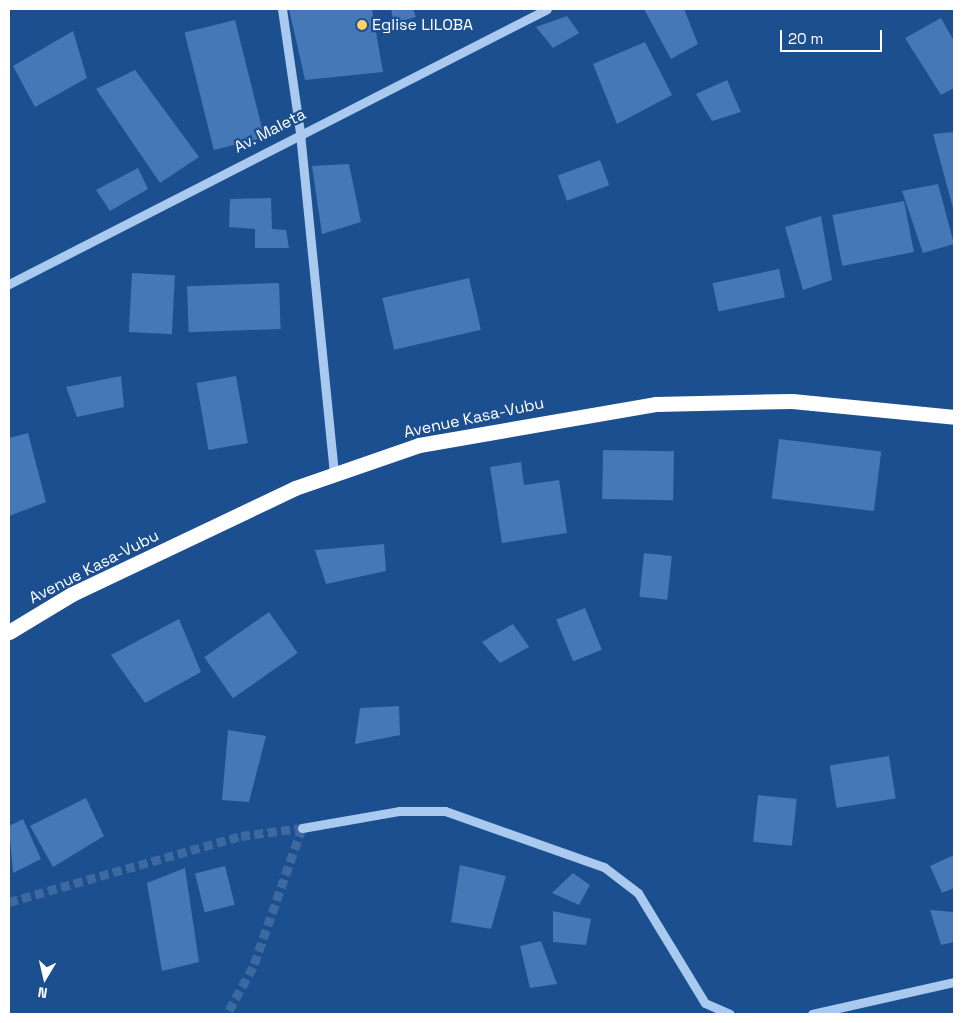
<!DOCTYPE html>
<style>
body{margin:0}
#map{position:relative;width:963px;height:1023px;overflow:hidden;background:#1b4f8f;font-family:"Space Grotesk",sans-serif}
div>[style]{position:absolute}
[style*='--x']{left:calc(var(--x)*1px);top:calc(var(--y)*1px);width:calc(var(--w)*1px);rotate:calc(var(--a)*1deg)}
.building>*{inset:0;background:#4478b7;transform-origin:0 0}
.minor-tunnel>*{height:9px;margin-top:-4.5px;transform-origin:0;background:repeating-linear-gradient(90deg,#3d69a0 0 9px,transparent 0 13.5px)}
.minor>*{height:9px;margin:-4.5px;padding:0 4.5px;transform-origin:4.5px;border-radius:4.5px;background:#a9c9ee}
.highway>*{height:15px;margin:-7.5px;padding:0 7.5px;transform-origin:7.5px;border-radius:7.5px;background:#fff}
.dots>*{width:14px;height:14px;translate:-50% -50%;box-sizing:border-box;border:2px solid #1b4f8f;border-radius:50%}
span{translate:-50% -50%;white-space:nowrap;text-align:center;line-height:1.15;-webkit-text-stroke:4.5px #1b4f8f;paint-order:stroke}
.poi-label{font-size:16px;color:#fff}
.left{translate:0 -50%;text-align:left}
.street-label{font-size:16px;color:#fff}
.frame{position:absolute;inset:0;border:10px solid #fff;pointer-events:none}
.north{position:absolute;left:20px;top:953px;width:50px;height:50px;-webkit-text-stroke:4px #1b4f8f;paint-order:stroke;rotate:189deg;font-size:14px;font-weight:700;line-height:20px;text-align:center;color:#fff}
.north::after{content:'';display:block;margin:auto;width:18px;height:22px;background:#fff;clip-path:polygon(50% 0,100% 100%,50% 72%,0 100%)}
.scale{position:absolute;left:780px;top:30px;width:102px;height:22px;box-sizing:border-box;border:2px solid #fff;border-top:0;padding-left:6px;font-size:15px;line-height:18px;white-space:nowrap;color:#fff;-webkit-text-stroke:4px #1b4f8f;paint-order:stroke}
</style>
<div id="map">
<div class="building">
<div style="clip-path:polygon(289px 9px,372px 9px,383px 72px,305px 80px)"></div>
<div style="clip-path:polygon(391px 9px,413px 9px,416px 17px,394px 23px)"></div>
<div style="clip-path:polygon(644px 9px,684px 9px,698px 44px,671px 59px)"></div>
<div style="clip-path:polygon(567px 16px,579px 33px,553px 48px,536px 27px)"></div>
<div style="clip-path:polygon(941px 18px,954px 41px,954px 88px,941px 95px,905px 38px)"></div>
<div style="left:235px;top:20px;width:121px;height:52px;rotate:76deg"></div>
<div style="clip-path:polygon(73px 31px,87px 78px,35px 107px,13px 66px)"></div>
<div style="clip-path:polygon(645px 42px,672px 95px,617px 124px,593px 64px)"></div>
<div style="clip-path:polygon(135px 70px,199px 157px,160px 183px,96px 89px)"></div>
<div style="clip-path:polygon(727px 80px,741px 112px,712px 121px,696px 94px)"></div>
<div style="clip-path:polygon(954px 132px,954px 212px,933px 134px)"></div>
<div style="left:600px;top:160px;width:27px;height:45px;rotate:70deg"></div>
<div style="clip-path:polygon(349px 164px,361px 222px,322px 234px,312px 166px)"></div>
<div style="clip-path:polygon(138px 168px,148px 189px,110px 211px,96px 190px)"></div>
<div style="clip-path:polygon(938px 184px,954px 244px,923px 253px,902px 191px)"></div>
<div style="clip-path:polygon(271px 198px,272px 229px,286px 230px,289px 248px,255px 248px,255px 229px,229px 227px,230px 199px)"></div>
<div style="left:904px;top:201px;width:52px;height:73px;rotate:79deg"></div>
<div style="clip-path:polygon(821px 216px,832px 280px,803px 290px,785px 227px)"></div>
<div style="left:779px;top:269px;width:29px;height:68px;rotate:78deg"></div>
<div style="left:132px;top:273px;width:43px;height:59px;rotate:3deg"></div>
<div style="left:469px;top:278px;width:53px;height:89px;rotate:77deg"></div>
<div style="left:279px;top:283px;width:46px;height:92px;rotate:88deg"></div>
<div style="clip-path:polygon(121px 376px,124px 407px,77px 417px,66px 387px)"></div>
<div style="left:236px;top:376px;width:68px;height:40px;rotate:80deg"></div>
<div style="clip-path:polygon(28px 433px,46px 502px,9px 516px,9px 438px)"></div>
<div style="left:779px;top:439px;width:103px;height:60px;rotate:7deg"></div>
<div style="left:603px;top:450px;width:71px;height:49px;rotate:1deg"></div>
<div style="clip-path:polygon(521px 462px,524px 485px,559px 480px,567px 533px,502px 543px,490px 467px)"></div>
<div style="clip-path:polygon(384px 544px,386px 571px,326px 584px,315px 550px)"></div>
<div style="left:644px;top:553px;width:28px;height:44px;rotate:6deg"></div>
<div style="left:585px;top:608px;width:45px;height:31px;rotate:68deg"></div>
<div style="left:269px;top:612px;width:50px;height:79px;rotate:55deg"></div>
<div style="clip-path:polygon(179px 619px,201px 672px,145px 703px,111px 655px)"></div>
<div style="clip-path:polygon(513px 624px,529px 647px,500px 663px,482px 642px)"></div>
<div style="clip-path:polygon(399px 706px,400px 735px,355px 744px,360px 708px)"></div>
<div style="clip-path:polygon(228px 730px,266px 736px,249px 802px,222px 800px)"></div>
<div style="left:889px;top:756px;width:43px;height:60px;rotate:81deg"></div>
<div style="left:758px;top:795px;width:39px;height:47px;rotate:6deg"></div>
<div style="clip-path:polygon(86px 798px,104px 836px,53px 867px,30px 826px)"></div>
<div style="clip-path:polygon(23px 819px,41px 859px,13px 873px,9px 826px)"></div>
<div style="clip-path:polygon(954px 855px,954px 888px,942px 893px,930px 866px)"></div>
<div style="clip-path:polygon(460px 865px,506px 876px,491px 929px,451px 922px)"></div>
<div style="left:225px;top:866px;width:40px;height:31px;rotate:76deg"></div>
<div style="clip-path:polygon(185px 868px,199px 962px,162px 971px,147px 883px)"></div>
<div style="clip-path:polygon(573px 873px,590px 885px,579px 905px,552px 893px)"></div>
<div style="clip-path:polygon(930px 910px,954px 912px,954px 942px,941px 945px)"></div>
<div style="clip-path:polygon(553px 911px,591px 919px,586px 945px,553px 942px)"></div>
<div style="clip-path:polygon(541px 941px,557px 984px,530px 988px,520px 946px)"></div>
</div>
<div class="minor-tunnel">
<div style="--x:9;--y:902;--w:241;--a:-15.9"></div>
<div style="--x:241;--y:836;--w:62;--a:-7.5"></div>
<div style="--x:302;--y:828;--w:147;--a:109.4"></div>
<div style="--x:253;--y:967;--w:54;--a:119"></div>
</div>
<div class="minor">
<div style="--x:282;--y:9;--w:125;--a:81.7"></div>
<div style="--x:300;--y:133;--w:344;--a:84.3"></div>
<div style="--x:9;--y:284;--w:604;--a:-27.07"></div>
<div style="--x:302;--y:828;--w:98;--a:-9.9"></div>
<div style="--x:399;--y:811;--w:46;--a:0"></div>
<div style="--x:445;--y:811;--w:169;--a:19.4"></div>
<div style="--x:604;--y:867;--w:43;--a:37.4"></div>
<div style="--x:638;--y:893;--w:129;--a:58.7"></div>
<div style="--x:705;--y:1003;--w:27;--a:24"></div>
<div style="--x:812;--y:1014;--w:146;--a:-12.7"></div>
</div>
<div class="highway">
<div style="--x:9;--y:632;--w:74;--a:-31.1"></div>
<div style="--x:72;--y:594;--w:247;--a:-25.4"></div>
<div style="--x:295;--y:488;--w:131;--a:-19.1"></div>
<div style="--x:419;--y:445;--w:241;--a:-9.8"></div>
<div style="--x:656;--y:404;--w:136;--a:-1.3"></div>
<div style="--x:792;--y:401;--w:163;--a:5.6"></div>
</div>
<div class="dots">
<div style="left:362px;top:25px;background:#ffd166"></div>
</div>
<div class="poi-label">
<span class="left" style="left:372px;top:25px">Eglise LILOBA</span>
</div>
<div class="street-label">
<span style="left:270px;top:131px;rotate:-27deg">Av. Maleta</span>
<span style="left:474px;top:418px;rotate:-12deg">Avenue Kasa-Vubu</span>
<span style="left:94px;top:567px;rotate:-27deg">Avenue Kasa-Vubu</span>
</div>
<div class="frame"></div>
<div class="north">N</div>
<div class="scale">20 m</div>
</div>
